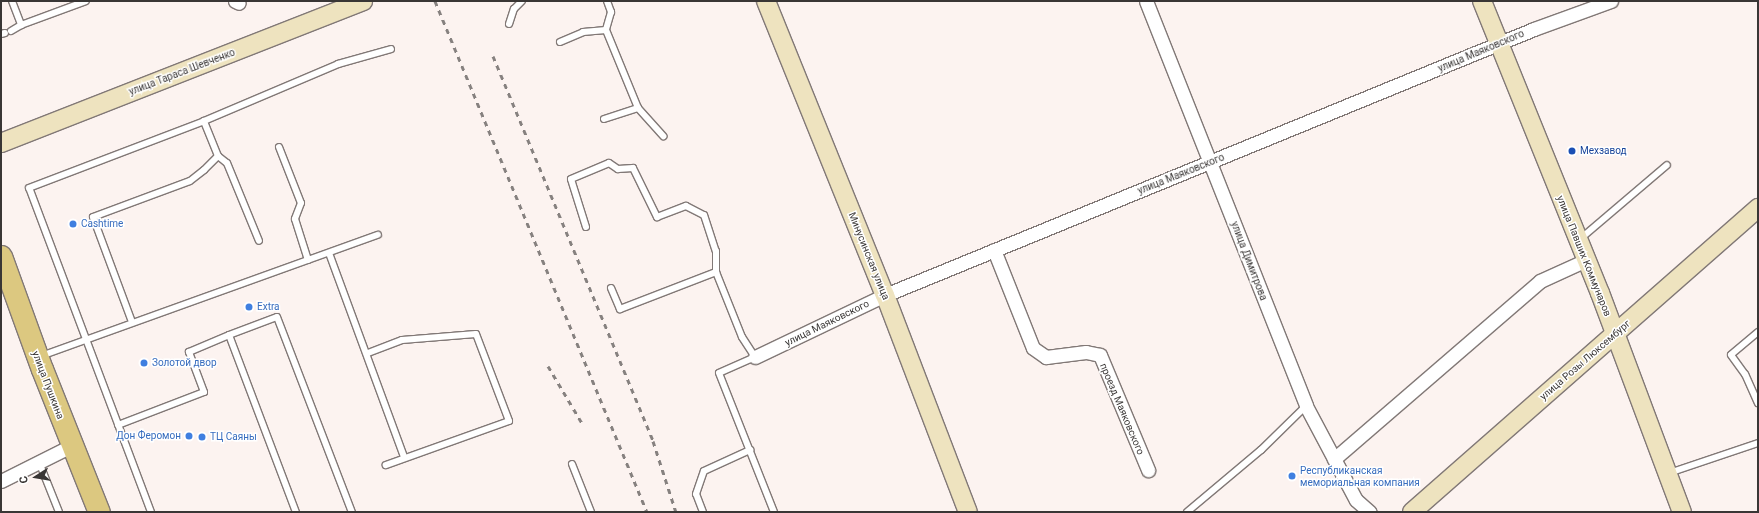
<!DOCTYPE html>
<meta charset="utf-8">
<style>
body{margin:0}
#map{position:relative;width:1759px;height:513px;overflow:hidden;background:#fcf3f0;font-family:Roboto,sans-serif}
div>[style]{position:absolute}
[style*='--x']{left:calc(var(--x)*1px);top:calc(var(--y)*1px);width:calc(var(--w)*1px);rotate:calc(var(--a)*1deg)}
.roads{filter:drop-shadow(1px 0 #817876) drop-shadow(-1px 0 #817876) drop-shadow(0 1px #817876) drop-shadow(0 -1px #817876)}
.lane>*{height:6px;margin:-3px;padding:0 3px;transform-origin:3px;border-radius:3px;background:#fff}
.street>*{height:13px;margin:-6.5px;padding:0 6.5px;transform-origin:6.5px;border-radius:6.5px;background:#fff}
.secondary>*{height:18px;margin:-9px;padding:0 9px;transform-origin:9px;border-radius:9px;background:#eee3bf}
.primary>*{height:21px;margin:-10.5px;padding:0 10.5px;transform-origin:10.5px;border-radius:10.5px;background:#dcc880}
.rail>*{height:3px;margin-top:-1.5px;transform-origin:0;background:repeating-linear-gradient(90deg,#86817f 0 5px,transparent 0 10px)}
.dots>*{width:11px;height:11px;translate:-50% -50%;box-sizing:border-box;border:2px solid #fff;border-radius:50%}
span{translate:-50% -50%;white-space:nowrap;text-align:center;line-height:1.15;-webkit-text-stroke:3px #fff;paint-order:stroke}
.street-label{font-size:10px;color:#393635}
.transit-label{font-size:10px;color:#164399}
.left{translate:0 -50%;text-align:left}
.shop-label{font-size:10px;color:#366cbe}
.right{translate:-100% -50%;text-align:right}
.frame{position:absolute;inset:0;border:2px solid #393635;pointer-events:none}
.north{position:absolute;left:16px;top:457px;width:40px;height:40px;-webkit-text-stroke:3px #fff;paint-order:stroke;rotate:258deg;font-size:11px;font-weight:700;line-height:16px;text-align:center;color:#393635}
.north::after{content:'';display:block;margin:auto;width:14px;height:18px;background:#393635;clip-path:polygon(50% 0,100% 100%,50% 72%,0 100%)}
</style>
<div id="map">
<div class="roads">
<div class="lane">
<div style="--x:12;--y:1;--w:26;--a:69"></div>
<div style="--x:21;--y:25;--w:69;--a:-20.3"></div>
<div style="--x:607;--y:1;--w:12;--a:70"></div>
<div style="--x:611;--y:12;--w:19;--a:106"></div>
<div style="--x:606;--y:30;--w:84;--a:67.7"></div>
<div style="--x:638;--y:108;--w:38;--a:48"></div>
<div style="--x:509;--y:24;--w:16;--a:-72"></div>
<div style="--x:514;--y:9;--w:11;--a:-45"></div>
<div style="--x:11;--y:31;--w:12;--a:-31"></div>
<div style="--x:1;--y:34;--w:4;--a:-14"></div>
<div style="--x:560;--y:42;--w:25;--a:-23"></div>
<div style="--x:583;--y:32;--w:23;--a:-5"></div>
<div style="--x:604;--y:119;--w:36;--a:-18"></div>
<div style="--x:279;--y:147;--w:60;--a:68.6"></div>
<div style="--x:301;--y:203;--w:17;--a:111"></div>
<div style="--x:295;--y:219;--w:43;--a:72.4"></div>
<div style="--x:218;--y:156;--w:11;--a:38"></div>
<div style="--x:227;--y:163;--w:84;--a:67.7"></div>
<div style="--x:586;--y:227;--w:50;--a:-107.4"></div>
<div style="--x:571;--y:179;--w:41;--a:-22.8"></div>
<div style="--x:609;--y:163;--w:11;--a:34"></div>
<div style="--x:618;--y:169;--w:15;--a:-4"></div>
<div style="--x:633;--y:168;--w:55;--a:63.9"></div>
<div style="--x:657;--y:217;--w:31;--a:-21"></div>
<div style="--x:686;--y:206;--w:20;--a:27"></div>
<div style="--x:704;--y:215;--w:38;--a:72"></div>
<div style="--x:716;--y:251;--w:21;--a:90"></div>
<div style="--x:716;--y:272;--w:70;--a:68.2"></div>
<div style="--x:742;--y:337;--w:24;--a:57"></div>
<div style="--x:755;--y:357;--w:39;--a:156"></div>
<div style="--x:719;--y:373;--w:149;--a:68.4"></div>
<div style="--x:1580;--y:239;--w:114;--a:-40.4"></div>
<div style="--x:329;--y:253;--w:217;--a:69.8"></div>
<div style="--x:611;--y:288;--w:23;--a:67"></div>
<div style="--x:620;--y:309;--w:103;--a:-21.1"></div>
<div style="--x:132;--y:322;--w:112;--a:-110.4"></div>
<div style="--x:93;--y:217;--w:103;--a:-20.4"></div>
<div style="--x:190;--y:181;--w:18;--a:-38"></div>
<div style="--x:204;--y:170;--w:20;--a:-45"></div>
<div style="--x:218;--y:156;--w:38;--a:-112"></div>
<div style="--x:1758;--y:332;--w:35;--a:140"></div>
<div style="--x:1731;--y:355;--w:24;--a:54"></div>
<div style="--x:1745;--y:374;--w:32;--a:66"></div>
<div style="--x:229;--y:335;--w:51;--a:-20.6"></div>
<div style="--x:277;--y:317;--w:209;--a:69"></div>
<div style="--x:368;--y:353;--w:36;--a:-21"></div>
<div style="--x:402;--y:340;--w:74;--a:-4.6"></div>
<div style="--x:476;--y:334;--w:93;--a:69.2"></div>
<div style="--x:509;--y:421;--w:131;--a:160.3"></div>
<div style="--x:41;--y:356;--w:358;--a:-19.8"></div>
<div style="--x:118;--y:425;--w:92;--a:-21"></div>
<div style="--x:204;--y:392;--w:43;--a:-110.6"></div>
<div style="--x:189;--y:352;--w:43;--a:-23"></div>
<div style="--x:229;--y:335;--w:189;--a:69.3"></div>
<div style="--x:39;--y:462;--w:54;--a:68.2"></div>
<div style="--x:572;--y:464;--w:52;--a:68.4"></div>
<div style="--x:1669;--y:473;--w:94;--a:-18.6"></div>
<div style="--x:151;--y:512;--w:346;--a:-110.6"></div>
<div style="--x:29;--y:188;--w:187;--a:-20.9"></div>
<div style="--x:204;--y:121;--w:146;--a:-23"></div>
<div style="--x:338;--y:64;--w:55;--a:-15.8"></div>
<div style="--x:703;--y:512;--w:19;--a:-111"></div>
<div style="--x:696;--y:494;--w:24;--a:-71"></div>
<div style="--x:704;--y:471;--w:51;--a:-24.5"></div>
<div style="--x:1187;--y:512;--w:97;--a:-40"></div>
<div style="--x:1261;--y:450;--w:63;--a:-44.4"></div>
</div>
<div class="street">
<div style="--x:235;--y:1;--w:4;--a:27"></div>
<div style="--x:1146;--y:1;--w:435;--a:68.4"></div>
<div style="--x:1306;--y:406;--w:106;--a:62"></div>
<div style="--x:1356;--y:500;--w:18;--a:41"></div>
<div style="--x:994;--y:250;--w:105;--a:68.3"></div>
<div style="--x:1033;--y:348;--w:16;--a:35"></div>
<div style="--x:1046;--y:357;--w:40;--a:-7.1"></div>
<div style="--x:1086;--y:352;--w:14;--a:12"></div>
<div style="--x:1100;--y:355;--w:125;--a:67.3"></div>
<div style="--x:755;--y:357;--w:144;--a:-25.5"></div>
<div style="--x:885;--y:295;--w:701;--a:-22.29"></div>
<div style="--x:1534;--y:29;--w:82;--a:-20"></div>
<div style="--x:1334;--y:459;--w:272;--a:-40.8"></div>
<div style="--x:1540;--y:281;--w:51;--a:-24.5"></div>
<div style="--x:1;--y:481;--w:78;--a:-26.6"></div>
</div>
<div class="secondary">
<div style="--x:766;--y:1;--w:317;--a:68"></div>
<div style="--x:885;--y:295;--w:232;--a:69.1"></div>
<div style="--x:1482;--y:1;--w:315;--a:68"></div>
<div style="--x:1600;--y:293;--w:234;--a:69.5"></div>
<div style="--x:1;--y:143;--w:389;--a:-21.4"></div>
<div style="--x:1412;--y:512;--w:461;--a:-41.3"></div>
</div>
<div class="primary">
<div style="--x:1;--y:256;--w:120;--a:70.1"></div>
<div style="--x:42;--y:369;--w:154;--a:68.3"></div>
</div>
</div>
<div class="rail">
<div style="--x:435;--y:1;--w:553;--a:67.47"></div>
<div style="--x:493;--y:56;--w:417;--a:67.4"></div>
<div style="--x:653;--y:441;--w:75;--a:72.1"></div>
<div style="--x:548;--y:366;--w:66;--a:59.2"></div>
</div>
<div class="dots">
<div style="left:1572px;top:151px;background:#1a4fb4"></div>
<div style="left:73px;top:224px;background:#3f7fe0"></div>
<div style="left:249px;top:307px;background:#3f7fe0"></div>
<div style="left:144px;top:363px;background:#3f7fe0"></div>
<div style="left:189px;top:436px;background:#3f7fe0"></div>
<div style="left:202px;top:437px;background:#3f7fe0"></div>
<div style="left:1292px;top:476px;background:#3f7fe0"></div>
</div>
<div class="street-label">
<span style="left:1481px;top:51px;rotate:-23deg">улица Маяковского</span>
<span style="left:182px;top:72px;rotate:-21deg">улица Тараса Шевченко</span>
<span style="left:1181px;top:174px;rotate:-22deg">улица Маяковского</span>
<span style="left:869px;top:256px;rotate:68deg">Минусинская улица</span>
<span style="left:1584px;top:256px;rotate:68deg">улица Павших Коммунаров</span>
<span style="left:1249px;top:261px;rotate:69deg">улица Димитрова</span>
<span style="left:827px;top:323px;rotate:-26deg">улица Маяковского</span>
<span style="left:1585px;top:360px;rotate:-41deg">улица Розы Люксембург</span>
<span style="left:48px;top:385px;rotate:69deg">улица Пушкина</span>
<span style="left:1122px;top:409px;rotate:67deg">проезд Маяковского</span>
</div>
<div class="transit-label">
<span class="left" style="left:1580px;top:151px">Мехзавод</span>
</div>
<div class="shop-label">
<span class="left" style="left:81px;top:224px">Cashtime</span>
<span class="left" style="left:257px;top:307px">Extra</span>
<span class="left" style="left:152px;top:363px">Золотой двор</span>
<span class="right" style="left:181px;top:436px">Дон Феромон</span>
<span class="left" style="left:210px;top:437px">ТЦ Саяны</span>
<span class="left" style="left:1300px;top:476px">Республиканская<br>мемориальная компания</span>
</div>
<div class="frame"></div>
<div class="north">С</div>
</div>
